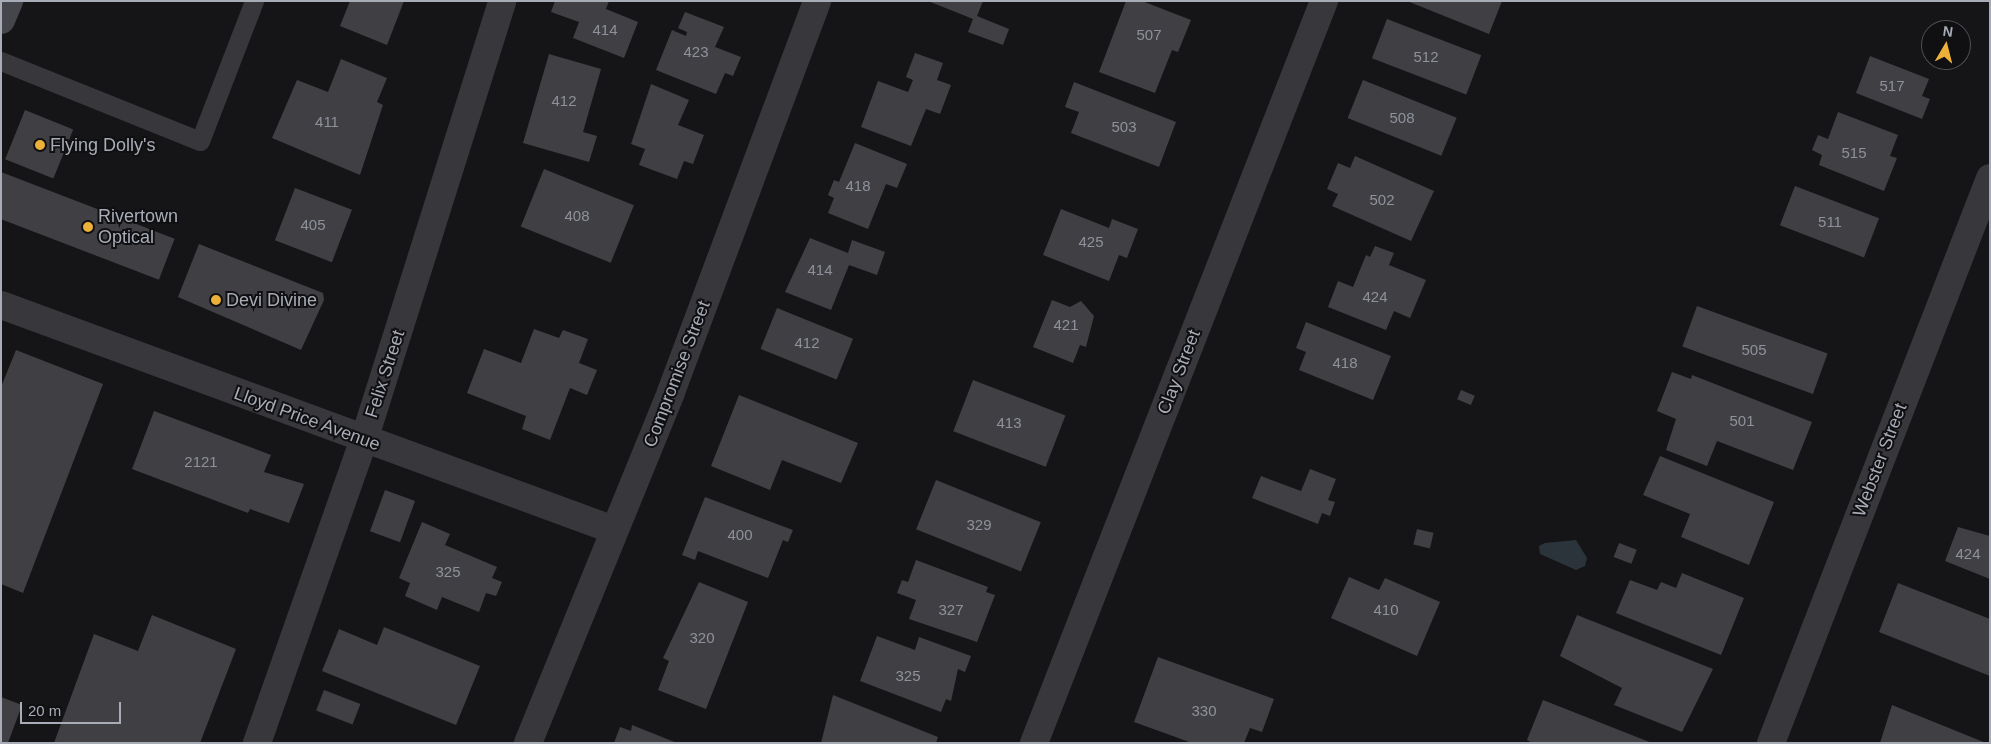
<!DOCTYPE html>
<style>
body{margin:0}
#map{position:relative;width:1991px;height:744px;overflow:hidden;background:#151517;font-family:Arial,sans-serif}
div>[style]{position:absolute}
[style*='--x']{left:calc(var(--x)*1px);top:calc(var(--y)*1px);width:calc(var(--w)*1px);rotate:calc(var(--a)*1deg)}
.water>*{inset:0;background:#2c343b}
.building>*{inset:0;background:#404044;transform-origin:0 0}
.lane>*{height:19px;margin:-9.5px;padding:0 9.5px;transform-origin:9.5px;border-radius:9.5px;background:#37373c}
.street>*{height:28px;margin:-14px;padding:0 14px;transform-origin:14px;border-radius:14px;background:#37373c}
.secondary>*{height:28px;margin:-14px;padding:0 14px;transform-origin:14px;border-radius:14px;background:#45464c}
.dots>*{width:14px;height:14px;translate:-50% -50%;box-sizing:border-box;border:2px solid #101012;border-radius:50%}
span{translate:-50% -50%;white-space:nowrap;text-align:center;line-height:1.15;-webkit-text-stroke:4px #101012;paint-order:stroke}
.number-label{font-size:15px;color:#8e919a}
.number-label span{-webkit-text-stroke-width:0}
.poi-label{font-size:18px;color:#a8acb7}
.left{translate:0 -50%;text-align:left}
.street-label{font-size:18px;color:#a8acb7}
.frame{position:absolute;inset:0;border:2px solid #a8acb7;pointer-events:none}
.north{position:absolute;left:1921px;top:20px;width:50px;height:50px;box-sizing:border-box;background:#101012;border:1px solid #4d4e54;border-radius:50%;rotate:8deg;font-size:14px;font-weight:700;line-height:20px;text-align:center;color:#a8acb7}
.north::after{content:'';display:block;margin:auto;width:18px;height:22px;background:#ecb138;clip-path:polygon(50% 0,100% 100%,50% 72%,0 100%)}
.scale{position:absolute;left:20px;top:702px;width:101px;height:22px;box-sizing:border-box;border:2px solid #a8acb7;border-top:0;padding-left:6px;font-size:15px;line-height:18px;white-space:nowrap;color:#a8acb7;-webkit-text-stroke:4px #101012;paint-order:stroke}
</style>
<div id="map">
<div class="water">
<div style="clip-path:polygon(1576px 540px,1587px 558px,1585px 566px,1576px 570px,1540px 554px,1539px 546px,1545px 543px)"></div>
</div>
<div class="building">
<div style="clip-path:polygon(350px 1px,404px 1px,387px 45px,340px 26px)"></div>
<div style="clip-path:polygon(555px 1px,609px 1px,606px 9px,638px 22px,624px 58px,573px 38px,579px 22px,551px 12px)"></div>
<div style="clip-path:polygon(928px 1px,983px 1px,977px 16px,1009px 29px,1003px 45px,968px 32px,973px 19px)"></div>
<div style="clip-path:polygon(1126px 1px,1142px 1px,1191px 20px,1178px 52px,1172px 50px,1155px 93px,1099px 72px)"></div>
<div style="clip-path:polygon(1407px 1px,1502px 1px,1489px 34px)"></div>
<div style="clip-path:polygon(685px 12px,724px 27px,715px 47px,741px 57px,733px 76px,725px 73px,716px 94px,656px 70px,672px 30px,686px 36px,687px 32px,678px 28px)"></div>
<div style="left:1387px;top:19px;width:101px;height:42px;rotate:21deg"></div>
<div style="clip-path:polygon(915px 53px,943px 63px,937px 80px,951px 85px,940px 114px,926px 109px,911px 146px,861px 127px,878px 81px,908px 92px,913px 80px,906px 77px)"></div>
<div style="clip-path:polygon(549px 54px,601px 69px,583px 132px,597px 136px,589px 162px,523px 143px)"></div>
<div style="clip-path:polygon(1870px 56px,1929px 79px,1922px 96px,1930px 99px,1922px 119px,1856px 93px)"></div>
<div style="clip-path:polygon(341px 59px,387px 78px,377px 102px,383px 105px,360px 175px,272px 138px,297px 80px,328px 92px)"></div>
<div style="left:1363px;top:80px;width:101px;height:41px;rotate:22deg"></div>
<div style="clip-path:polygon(1074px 82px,1176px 122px,1159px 167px,1071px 133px,1079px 112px,1065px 107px)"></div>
<div style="clip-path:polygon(651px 84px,689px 100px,678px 125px,704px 135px,693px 164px,684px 161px,677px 179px,639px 165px,645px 149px,631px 144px)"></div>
<div style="left:25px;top:110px;width:52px;height:53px;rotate:22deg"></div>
<div style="clip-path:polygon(1838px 112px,1898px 135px,1890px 156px,1897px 158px,1884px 191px,1819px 165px,1822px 155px,1812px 150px,1818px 135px,1828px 139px)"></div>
<div style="clip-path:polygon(855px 143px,907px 164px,897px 188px,886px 184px,868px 229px,828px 213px,834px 198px,828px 195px,834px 180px,839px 182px)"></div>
<div style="clip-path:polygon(1355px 156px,1434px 191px,1411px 241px,1332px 206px,1338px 194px,1327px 189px,1338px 163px,1350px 168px)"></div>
<div style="left:544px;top:169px;width:97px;height:62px;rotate:22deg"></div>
<div style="left:1px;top:172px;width:186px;height:44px;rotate:21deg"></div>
<div style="left:1795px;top:186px;width:90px;height:42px;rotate:21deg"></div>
<div style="left:295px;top:188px;width:61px;height:56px;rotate:21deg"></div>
<div style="clip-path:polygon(1061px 209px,1109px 228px,1112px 219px,1138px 229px,1127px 258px,1119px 255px,1109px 281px,1043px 255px)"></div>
<div style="clip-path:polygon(810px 238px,848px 253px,852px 240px,885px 252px,877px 275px,849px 265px,831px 310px,785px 292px)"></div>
<div style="clip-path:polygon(199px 244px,323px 293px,324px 300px,301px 350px,178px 297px)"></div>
<div style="clip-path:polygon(1375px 246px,1394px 253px,1389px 265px,1426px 280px,1410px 318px,1394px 311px,1386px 330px,1328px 307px,1338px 281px,1353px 287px,1366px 255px,1370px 257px)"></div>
<div style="clip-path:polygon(1052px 300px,1070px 307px,1081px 301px,1094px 316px,1086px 347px,1080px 345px,1073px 363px,1033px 347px)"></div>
<div style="left:1697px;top:306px;width:139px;height:43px;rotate:20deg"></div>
<div style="left:777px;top:308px;width:82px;height:44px;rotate:22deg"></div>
<div style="clip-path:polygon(1306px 322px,1391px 356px,1373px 400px,1299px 370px,1306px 352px,1296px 348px)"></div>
<div style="clip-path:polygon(534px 329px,559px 338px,563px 330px,588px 339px,579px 363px,597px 370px,587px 395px,570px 388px,550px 440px,522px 429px,526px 416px,467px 393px,484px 349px,521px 363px)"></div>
<div style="clip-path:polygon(16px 350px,103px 384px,23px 593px,1px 584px,1px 387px)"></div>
<div style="clip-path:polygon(1672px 372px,1691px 379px,1692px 375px,1812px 422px,1793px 470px,1717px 441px,1707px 466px,1666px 450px,1676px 419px,1657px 411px)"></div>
<div style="left:973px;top:380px;width:99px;height:55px;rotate:21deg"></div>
<div style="left:1461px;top:390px;width:15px;height:10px;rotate:23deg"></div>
<div style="clip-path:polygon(739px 395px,858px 443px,841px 483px,782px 460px,770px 490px,711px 466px)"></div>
<div style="clip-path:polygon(154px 411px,271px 455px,264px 472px,304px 484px,289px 523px,250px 509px,248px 513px,132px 469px)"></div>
<div style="clip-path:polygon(1660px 456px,1774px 502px,1749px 565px,1681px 537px,1690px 514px,1643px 495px)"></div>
<div style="clip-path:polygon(1310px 469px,1336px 479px,1328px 500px,1335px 502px,1330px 516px,1322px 513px,1318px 524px,1252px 498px,1261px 476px,1301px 491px)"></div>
<div style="left:936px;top:480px;width:113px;height:53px;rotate:22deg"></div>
<div style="left:385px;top:490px;width:32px;height:44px;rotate:20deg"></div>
<div style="clip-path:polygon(705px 497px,793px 530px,788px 542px,783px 540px,768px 578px,698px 551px,695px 560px,682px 555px)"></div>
<div style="clip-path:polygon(422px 522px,450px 534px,445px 545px,497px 567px,492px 578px,502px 582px,496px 596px,486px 593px,479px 612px,442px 597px,437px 610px,405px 596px,410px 583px,399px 578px)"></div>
<div style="clip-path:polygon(1958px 527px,1990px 536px,1990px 579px,1945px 561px)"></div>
<div style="left:1417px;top:529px;width:17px;height:16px;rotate:13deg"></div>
<div style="left:1619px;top:543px;width:19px;height:15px;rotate:21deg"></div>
<div style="clip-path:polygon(916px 560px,988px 587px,986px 592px,995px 595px,977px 642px,909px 619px,916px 600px,897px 593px,902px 580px,908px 582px)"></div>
<div style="clip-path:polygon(1682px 573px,1744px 598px,1721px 655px,1616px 613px,1630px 580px,1657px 590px,1661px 582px,1676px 588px)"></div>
<div style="clip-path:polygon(1349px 577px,1379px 590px,1385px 578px,1440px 602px,1417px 656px,1331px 618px)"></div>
<div style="clip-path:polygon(699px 582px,748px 602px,706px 709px,658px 690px,669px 661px,663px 658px)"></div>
<div style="clip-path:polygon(1898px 583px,1990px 619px,1990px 676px,1879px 632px)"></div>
<div style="clip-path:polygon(152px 615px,236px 649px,200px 743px,54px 743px,94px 634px,138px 651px)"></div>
<div style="clip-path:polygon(1577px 615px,1713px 669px,1682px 732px,1614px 705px,1622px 688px,1560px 656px)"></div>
<div style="clip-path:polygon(384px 627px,480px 666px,456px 725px,322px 671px,339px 629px,377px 645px)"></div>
<div style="clip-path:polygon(877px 636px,915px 650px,919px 637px,971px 656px,965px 672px,958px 669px,951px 701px,946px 699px,941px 712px,860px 681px)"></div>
<div style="clip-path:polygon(1158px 657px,1274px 699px,1262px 732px,1250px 728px,1244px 743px,1192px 743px,1134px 722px)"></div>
<div style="left:324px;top:690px;width:39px;height:22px;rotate:21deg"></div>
<div style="clip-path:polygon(833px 695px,938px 737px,936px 743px,821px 743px)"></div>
<div style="clip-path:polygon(1px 697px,22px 705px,8px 743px,1px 743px)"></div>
<div style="clip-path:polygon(1543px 700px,1652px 743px,1532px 743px,1527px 740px)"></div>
<div style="clip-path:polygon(1892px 705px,1986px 743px,1880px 743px)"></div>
<div style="clip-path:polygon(632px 725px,677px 743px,614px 743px,620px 727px,631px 731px)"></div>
</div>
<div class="lane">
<div style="--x:1;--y:61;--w:214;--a:21.9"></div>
<div style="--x:200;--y:141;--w:150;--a:-68.9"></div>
</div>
<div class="street">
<div style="--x:1;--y:305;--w:653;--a:20.16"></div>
<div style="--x:257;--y:743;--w:321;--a:-70.6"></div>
<div style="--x:364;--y:440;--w:460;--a:-72.5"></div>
<div style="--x:528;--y:743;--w:379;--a:-67.8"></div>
<div style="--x:671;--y:392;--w:417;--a:-69.5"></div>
<div style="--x:1034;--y:743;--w:797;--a:-68.65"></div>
<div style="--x:1771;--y:743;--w:606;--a:-68.81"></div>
</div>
<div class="secondary">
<div style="--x:1;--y:20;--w:21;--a:-67"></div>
</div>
<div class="dots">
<div style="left:40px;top:145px;background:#ecb138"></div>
<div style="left:88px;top:227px;background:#ecb138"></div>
<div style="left:216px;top:300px;background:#ecb138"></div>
</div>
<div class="number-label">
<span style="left:605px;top:30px">414</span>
<span style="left:1149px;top:35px">507</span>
<span style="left:696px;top:52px">423</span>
<span style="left:1426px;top:57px">512</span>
<span style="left:1892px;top:86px">517</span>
<span style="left:564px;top:101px">412</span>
<span style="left:1402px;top:118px">508</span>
<span style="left:327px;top:122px">411</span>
<span style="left:1124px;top:127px">503</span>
<span style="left:1854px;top:153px">515</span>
<span style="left:858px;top:186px">418</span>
<span style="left:1382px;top:200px">502</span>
<span style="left:577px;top:216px">408</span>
<span style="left:1830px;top:222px">511</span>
<span style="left:313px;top:225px">405</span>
<span style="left:1091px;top:242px">425</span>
<span style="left:820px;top:270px">414</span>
<span style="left:1375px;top:297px">424</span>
<span style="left:1066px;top:325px">421</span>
<span style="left:807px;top:343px">412</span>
<span style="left:1754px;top:350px">505</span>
<span style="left:1345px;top:363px">418</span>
<span style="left:1742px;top:421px">501</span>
<span style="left:1009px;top:423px">413</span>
<span style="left:201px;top:462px">2121</span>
<span style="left:979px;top:525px">329</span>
<span style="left:740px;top:535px">400</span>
<span style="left:1968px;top:554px">424</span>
<span style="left:448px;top:572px">325</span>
<span style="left:951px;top:610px">327</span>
<span style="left:1386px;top:610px">410</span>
<span style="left:702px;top:638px">320</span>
<span style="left:908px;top:676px">325</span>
<span style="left:1204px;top:711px">330</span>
</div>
<div class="poi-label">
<span class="left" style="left:50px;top:145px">Flying Dolly's</span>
<span class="left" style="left:98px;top:227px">Rivertown<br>Optical</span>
<span class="left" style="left:226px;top:300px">Devi Divine</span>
</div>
<div class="street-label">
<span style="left:1179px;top:372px;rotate:-69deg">Clay Street</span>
<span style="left:385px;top:374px;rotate:-72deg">Felix Street</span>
<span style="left:677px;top:374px;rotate:-69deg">Compromise Street</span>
<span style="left:307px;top:419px;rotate:20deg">Lloyd Price Avenue</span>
<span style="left:1880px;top:460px;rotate:-69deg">Webster Street</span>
</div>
<div class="frame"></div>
<div class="north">N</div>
<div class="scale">20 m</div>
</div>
